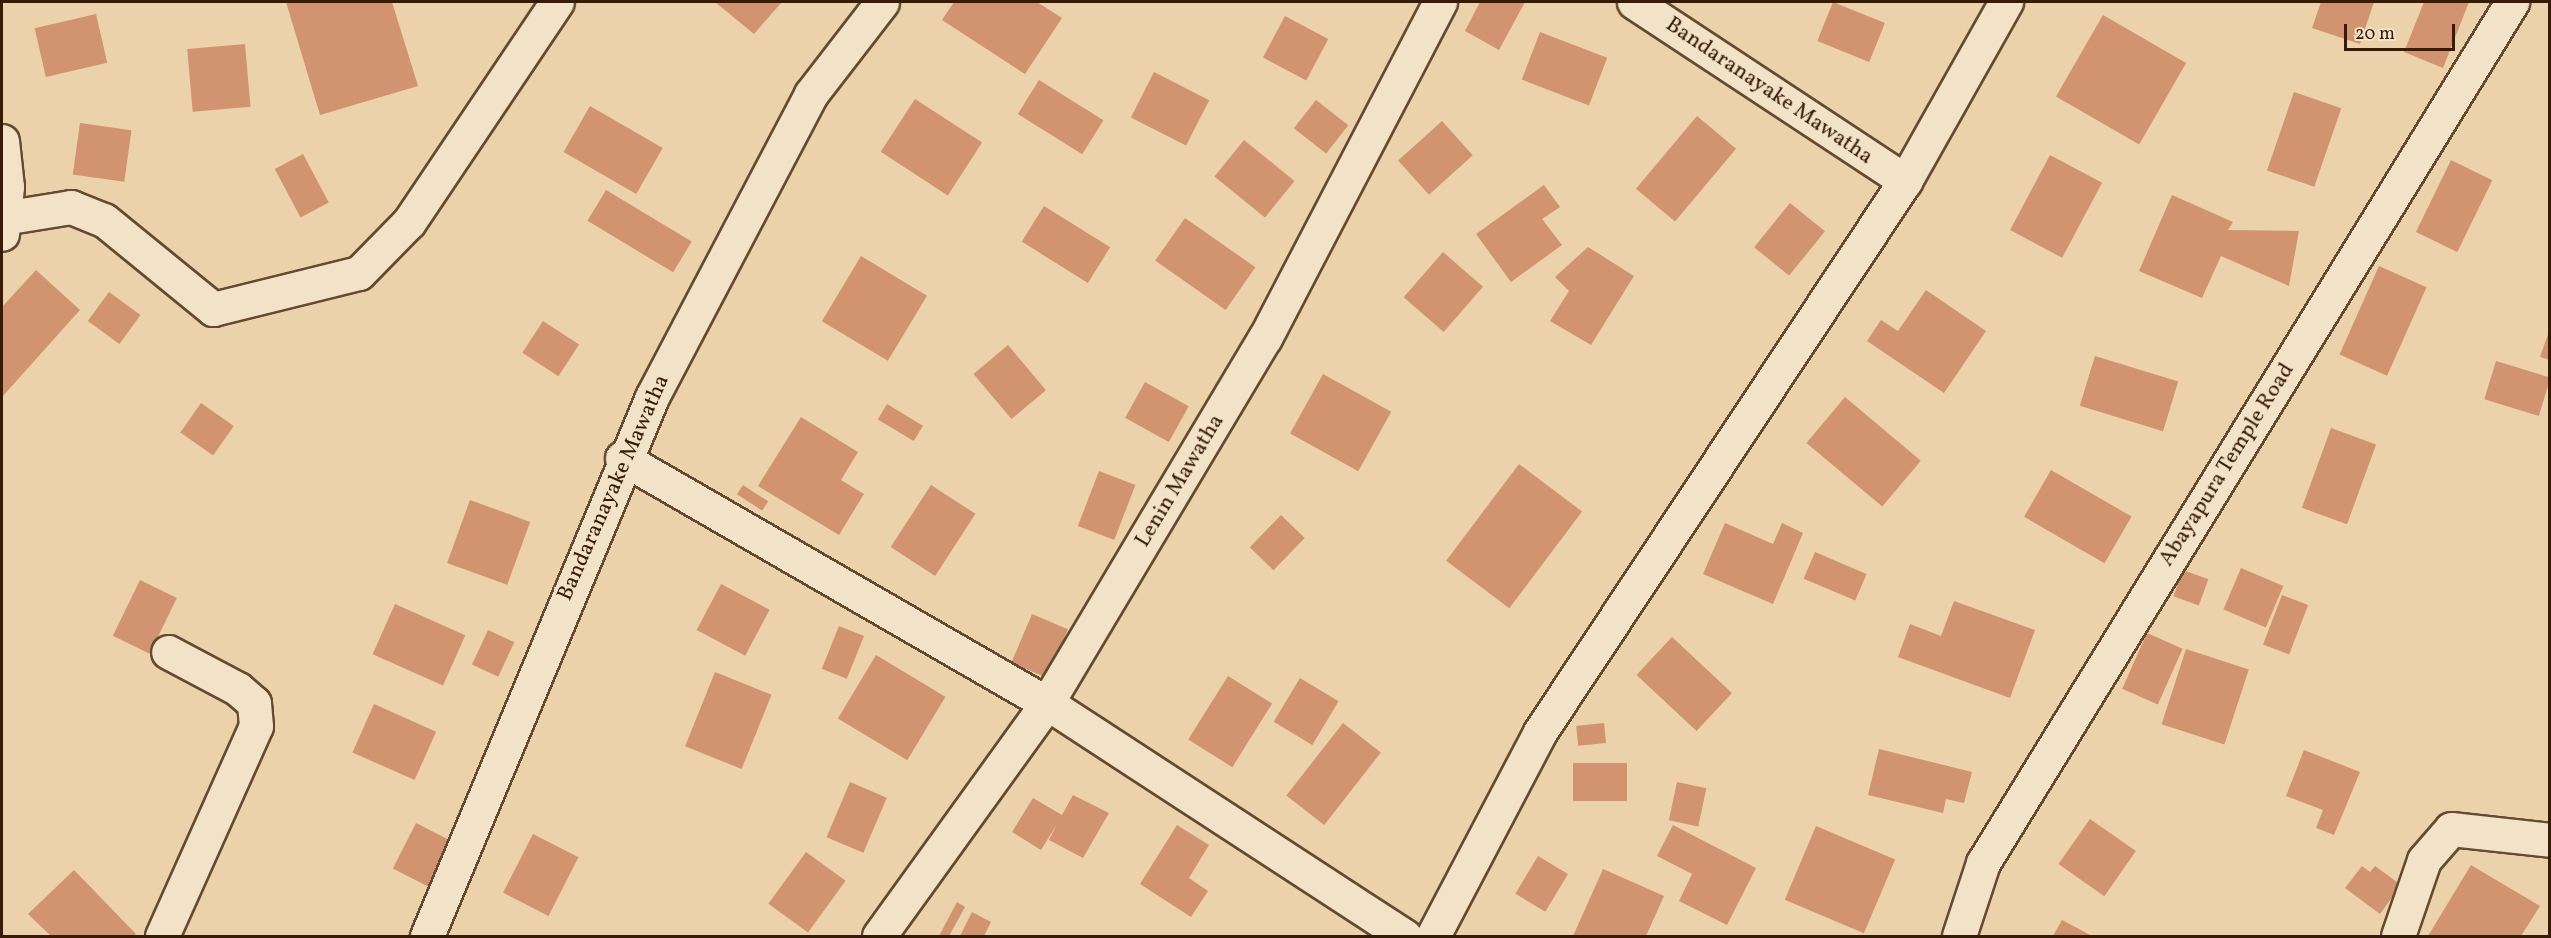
<!DOCTYPE html>
<style>
body{margin:0}
#map{position:relative;width:2551px;height:938px;overflow:hidden;background:#ebd2ab;font-family:Vollkorn,serif}
div>[style]{position:absolute}
[style*='--x']{left:calc(var(--x)*1px);top:calc(var(--y)*1px);width:calc(var(--w)*1px);rotate:calc(var(--a)*1deg)}
.building>*{inset:0;background:#d29370;transform-origin:0 0}
.roads{filter:drop-shadow(2px 0 #634a31) drop-shadow(-2px 0 #634a31) drop-shadow(0 2px #634a31) drop-shadow(0 -2px #634a31)}
.minor>*{height:33px;margin:-16.5px;padding:0 16.5px;transform-origin:16.5px;border-radius:16.5px;background:#f2e2c8}
span{translate:-50% -50%;white-space:nowrap;text-align:center;line-height:1.15;-webkit-text-stroke:5px #f2e2c8;paint-order:stroke}
.street-label{font-size:22px;color:#361c08}
.frame{position:absolute;inset:0;border:3px solid #361c08;pointer-events:none}
.scale{position:absolute;left:2344px;top:24px;width:111px;height:27px;box-sizing:border-box;border:3px solid #361c08;border-top:0;padding-left:8px;font-size:18px;line-height:21px;white-space:nowrap;color:#361c08;-webkit-text-stroke:4px #f2e2c8;paint-order:stroke}
</style>
<div id="map">
<div class="building">
<div style="clip-path:polygon(286px 2px,392px 2px,418px 86px,320px 115px)"></div>
<div style="clip-path:polygon(715px 2px,782px 2px,754px 34px)"></div>
<div style="clip-path:polygon(954px 2px,1037px 2px,1062px 18px,1025px 74px,942px 20px)"></div>
<div style="clip-path:polygon(1480px 2px,1525px 2px,1499px 50px,1465px 31px)"></div>
<div style="left:1833px;top:2px;width:56px;height:42px;rotate:22deg"></div>
<div style="clip-path:polygon(2321px 2px,2374px 2px,2360px 44px,2312px 28px)"></div>
<div style="clip-path:polygon(2424px 2px,2469px 2px,2443px 68px,2404px 52px)"></div>
<div style="left:96px;top:14px;width:50px;height:63px;rotate:77deg"></div>
<div style="left:2103px;top:15px;width:96px;height:94px;rotate:30deg"></div>
<div style="left:1285px;top:16px;width:49px;height:47px;rotate:28deg"></div>
<div style="left:1540px;top:32px;width:72px;height:51px;rotate:21deg"></div>
<div style="left:245px;top:44px;width:63px;height:58px;rotate:85deg"></div>
<div style="left:1154px;top:72px;width:62px;height:51px;rotate:27deg"></div>
<div style="left:1039px;top:80px;width:76px;height:40px;rotate:32deg"></div>
<div style="left:2294px;top:92px;width:50px;height:83px;rotate:19deg"></div>
<div style="left:915px;top:99px;width:80px;height:63px;rotate:33deg"></div>
<div style="left:1316px;top:100px;width:41px;height:36px;rotate:38deg"></div>
<div style="left:590px;top:106px;width:84px;height:53px;rotate:30deg"></div>
<div style="left:1697px;top:116px;width:51px;height:95px;rotate:40deg"></div>
<div style="left:1442px;top:121px;width:46px;height:59px;rotate:48deg"></div>
<div style="left:80px;top:123px;width:52px;height:52px;rotate:8deg"></div>
<div style="left:1244px;top:140px;width:65px;height:47px;rotate:39deg"></div>
<div style="left:303px;top:154px;width:55px;height:32px;rotate:62deg"></div>
<div style="left:2050px;top:155px;width:59px;height:85px;rotate:28deg"></div>
<div style="left:2451px;top:160px;width:46px;height:80px;rotate:26deg"></div>
<div style="clip-path:polygon(1544px 185px,1560px 207px,1542px 219px,1562px 245px,1511px 282px,1476px 234px)"></div>
<div style="left:606px;top:190px;width:100px;height:36px;rotate:31deg"></div>
<div style="clip-path:polygon(2172px 195px,2233px 222px,2228px 230px,2299px 231px,2289px 286px,2221px 256px,2202px 298px,2139px 271px)"></div>
<div style="left:1790px;top:203px;width:45px;height:57px;rotate:39deg"></div>
<div style="left:1044px;top:206px;width:78px;height:42px;rotate:32deg"></div>
<div style="left:1185px;top:218px;width:86px;height:52px;rotate:35deg"></div>
<div style="clip-path:polygon(1588px 247px,1634px 276px,1591px 345px,1550px 321px,1569px 291px,1555px 277px)"></div>
<div style="left:1443px;top:252px;width:53px;height:60px;rotate:41deg"></div>
<div style="left:861px;top:256px;width:77px;height:76px;rotate:31deg"></div>
<div style="left:2379px;top:266px;width:52px;height:97px;rotate:24deg"></div>
<div style="clip-path:polygon(36px 270px,80px 310px,2px 397px,2px 307px)"></div>
<div style="clip-path:polygon(1926px 290px,1986px 331px,1944px 393px,1867px 341px,1881px 320px,1898px 331px)"></div>
<div style="left:109px;top:292px;width:39px;height:36px;rotate:36deg"></div>
<div style="left:543px;top:321px;width:43px;height:38px;rotate:33deg"></div>
<div style="clip-path:polygon(2550px 329px,2550px 360px,2540px 357px)"></div>
<div style="left:1008px;top:345px;width:59px;height:45px;rotate:50deg"></div>
<div style="left:2095px;top:356px;width:87px;height:52px;rotate:17deg"></div>
<div style="left:2496px;top:361px;width:57px;height:40px;rotate:17deg"></div>
<div style="left:1323px;top:374px;width:78px;height:68px;rotate:29deg"></div>
<div style="left:1145px;top:382px;width:50px;height:41px;rotate:29deg"></div>
<div style="left:1845px;top:397px;width:99px;height:60px;rotate:40deg"></div>
<div style="left:201px;top:403px;width:40px;height:36px;rotate:35deg"></div>
<div style="left:887px;top:404px;width:42px;height:18px;rotate:31deg"></div>
<div style="clip-path:polygon(801px 417px,858px 452px,841px 480px,864px 494px,839px 535px,758px 486px)"></div>
<div style="left:2331px;top:428px;width:48px;height:85px;rotate:20deg"></div>
<div style="left:1519px;top:464px;width:79px;height:121px;rotate:37deg"></div>
<div style="left:2051px;top:470px;width:93px;height:54px;rotate:30deg"></div>
<div style="left:1099px;top:471px;width:39px;height:59px;rotate:21deg"></div>
<div style="left:743px;top:485px;width:30px;height:11px;rotate:33deg"></div>
<div style="left:931px;top:485px;width:53px;height:74px;rotate:33deg"></div>
<div style="left:470px;top:500px;width:64px;height:67px;rotate:20deg"></div>
<div style="left:1281px;top:515px;width:33px;height:45px;rotate:44deg"></div>
<div style="clip-path:polygon(1725px 523px,1773px 544px,1782px 523px,1803px 533px,1773px 604px,1703px 574px)"></div>
<div style="left:1815px;top:552px;width:56px;height:29px;rotate:23deg"></div>
<div style="left:2241px;top:568px;width:46px;height:45px;rotate:23deg"></div>
<div style="left:2183px;top:570px;width:27px;height:28px;rotate:20deg"></div>
<div style="left:140px;top:580px;width:41px;height:62px;rotate:26deg"></div>
<div style="left:721px;top:584px;width:55px;height:52px;rotate:28deg"></div>
<div style="left:2282px;top:595px;width:28px;height:53px;rotate:21deg"></div>
<div style="clip-path:polygon(1954px 601px,2035px 630px,2010px 698px,1898px 657px,1910px 624px,1941px 636px)"></div>
<div style="left:395px;top:604px;width:77px;height:55px;rotate:24deg"></div>
<div style="left:1032px;top:614px;width:39px;height:53px;rotate:23deg"></div>
<div style="left:839px;top:626px;width:27px;height:46px;rotate:22deg"></div>
<div style="left:488px;top:630px;width:29px;height:38px;rotate:25deg"></div>
<div style="left:2147px;top:633px;width:39px;height:61px;rotate:24deg"></div>
<div style="left:1672px;top:637px;width:82px;height:52px;rotate:43deg"></div>
<div style="left:2186px;top:649px;width:66px;height:79px;rotate:18deg"></div>
<div style="left:876px;top:655px;width:81px;height:74px;rotate:31deg"></div>
<div style="left:715px;top:672px;width:61px;height:80px;rotate:22deg"></div>
<div style="left:1228px;top:676px;width:52px;height:75px;rotate:32deg"></div>
<div style="left:1300px;top:678px;width:45px;height:51px;rotate:31deg"></div>
<div style="left:374px;top:704px;width:68px;height:53px;rotate:24deg"></div>
<div style="left:1343px;top:723px;width:48px;height:92px;rotate:38deg"></div>
<div style="left:1604px;top:723px;width:20px;height:28px;rotate:84deg"></div>
<div style="clip-path:polygon(1879px 749px,1972px 772px,1964px 803px,1946px 799px,1943px 813px,1868px 795px)"></div>
<div style="clip-path:polygon(2304px 750px,2360px 772px,2334px 835px,2316px 828px,2323px 810px,2286px 796px)"></div>
<div style="left:1573px;top:763px;width:54px;height:38px"></div>
<div style="left:850px;top:782px;width:40px;height:60px;rotate:23deg"></div>
<div style="left:1677px;top:782px;width:30px;height:39px;rotate:12deg"></div>
<div style="clip-path:polygon(1073px 795px,1109px 813px,1083px 858px,1049px 840px,1057px 824px,1041px 850px,1012px 832px,1033px 798px,1062px 815px)"></div>
<div style="left:2090px;top:819px;width:56px;height:55px;rotate:35deg"></div>
<div style="left:416px;top:823px;width:39px;height:51px;rotate:27deg"></div>
<div style="clip-path:polygon(1177px 825px,1209px 845px,1189px 878px,1208px 891px,1191px 917px,1140px 884px)"></div>
<div style="clip-path:polygon(1673px 825px,1756px 868px,1727px 925px,1679px 901px,1692px 874px,1657px 856px)"></div>
<div style="left:1816px;top:826px;width:86px;height:80px;rotate:23deg"></div>
<div style="left:533px;top:834px;width:51px;height:66px;rotate:27deg"></div>
<div style="left:806px;top:852px;width:49px;height:64px;rotate:36deg"></div>
<div style="left:1538px;top:856px;width:35px;height:44px;rotate:31deg"></div>
<div style="clip-path:polygon(2471px 865px,2540px 906px,2521px 936px,2428px 936px)"></div>
<div style="clip-path:polygon(2362px 866px,2370px 872px,2375px 866px,2401px 885px,2380px 914px,2345px 888px)"></div>
<div style="clip-path:polygon(1603px 869px,1664px 896px,1646px 936px,1573px 936px)"></div>
<div style="clip-path:polygon(74px 870px,136px 934px,133px 936px,51px 936px,28px 914px)"></div>
<div style="clip-path:polygon(957px 902px,965px 907px,949px 936px,939px 936px)"></div>
<div style="clip-path:polygon(972px 912px,991px 922px,984px 936px,960px 936px)"></div>
<div style="clip-path:polygon(2062px 920px,2092px 936px,2053px 936px)"></div>
</div>
<div class="roads">
<div class="minor">
<div style="--x:1634;--y:2;--w:325;--a:33.4"></div>
<div style="--x:2;--y:141;--w:46;--a:83.8"></div>
<div style="--x:7;--y:187;--w:47;--a:96.1"></div>
<div style="--x:3;--y:218;--w:69;--a:-9.2"></div>
<div style="--x:71;--y:207;--w:35;--a:22"></div>
<div style="--x:104;--y:220;--w:141;--a:39.2"></div>
<div style="--x:213;--y:309;--w:150;--a:-13.9"></div>
<div style="--x:359;--y:273;--w:71;--a:-45.6"></div>
<div style="--x:409;--y:222;--w:265;--a:-56.1"></div>
<div style="--x:622;--y:458;--w:491;--a:30"></div>
<div style="--x:1047;--y:703;--w:427;--a:33.1"></div>
<div style="--x:162;--y:936;--w:230;--a:-65.9"></div>
<div style="--x:256;--y:726;--w:23;--a:-95"></div>
<div style="--x:254;--y:703;--w:21;--a:-139"></div>
<div style="--x:238;--y:689;--w:79;--a:-152.1"></div>
<div style="--x:427;--y:936;--w:584;--a:-67.34"></div>
<div style="--x:652;--y:397;--w:342;--a:-62.3"></div>
<div style="--x:811;--y:94;--w:116;--a:-52.3"></div>
<div style="--x:879;--y:936;--w:287;--a:-54.2"></div>
<div style="--x:1047;--y:703;--w:425;--a:-59.2"></div>
<div style="--x:1265;--y:338;--w:379;--a:-62.5"></div>
<div style="--x:1433;--y:936;--w:230;--a:-62.3"></div>
<div style="--x:1540;--y:732;--w:661;--a:-56.48"></div>
<div style="--x:1905;--y:181;--w:206;--a:-60.6"></div>
<div style="--x:1959;--y:936;--w:77;--a:-71.8"></div>
<div style="--x:1983;--y:863;--w:1011;--a:-58.43"></div>
<div style="--x:2398;--y:936;--w:80;--a:-71.1"></div>
<div style="--x:2424;--y:860;--w:41;--a:-48.9"></div>
<div style="--x:2451;--y:829;--w:100;--a:6.3"></div>
</div>
</div>
<div class="street-label">
<span style="left:1769px;top:91px;rotate:34deg">Bandaranayake Mawatha</span>
<span style="left:2227px;top:465px;rotate:-58deg">Abayapura Temple Road</span>
<span style="left:1180px;top:481px;rotate:-59deg">Lenin Mawatha</span>
<span style="left:614px;top:488px;rotate:-66deg">Bandaranayake Mawatha</span>
</div>
<div class="frame"></div>
<div class="scale">20 m</div>
</div>
